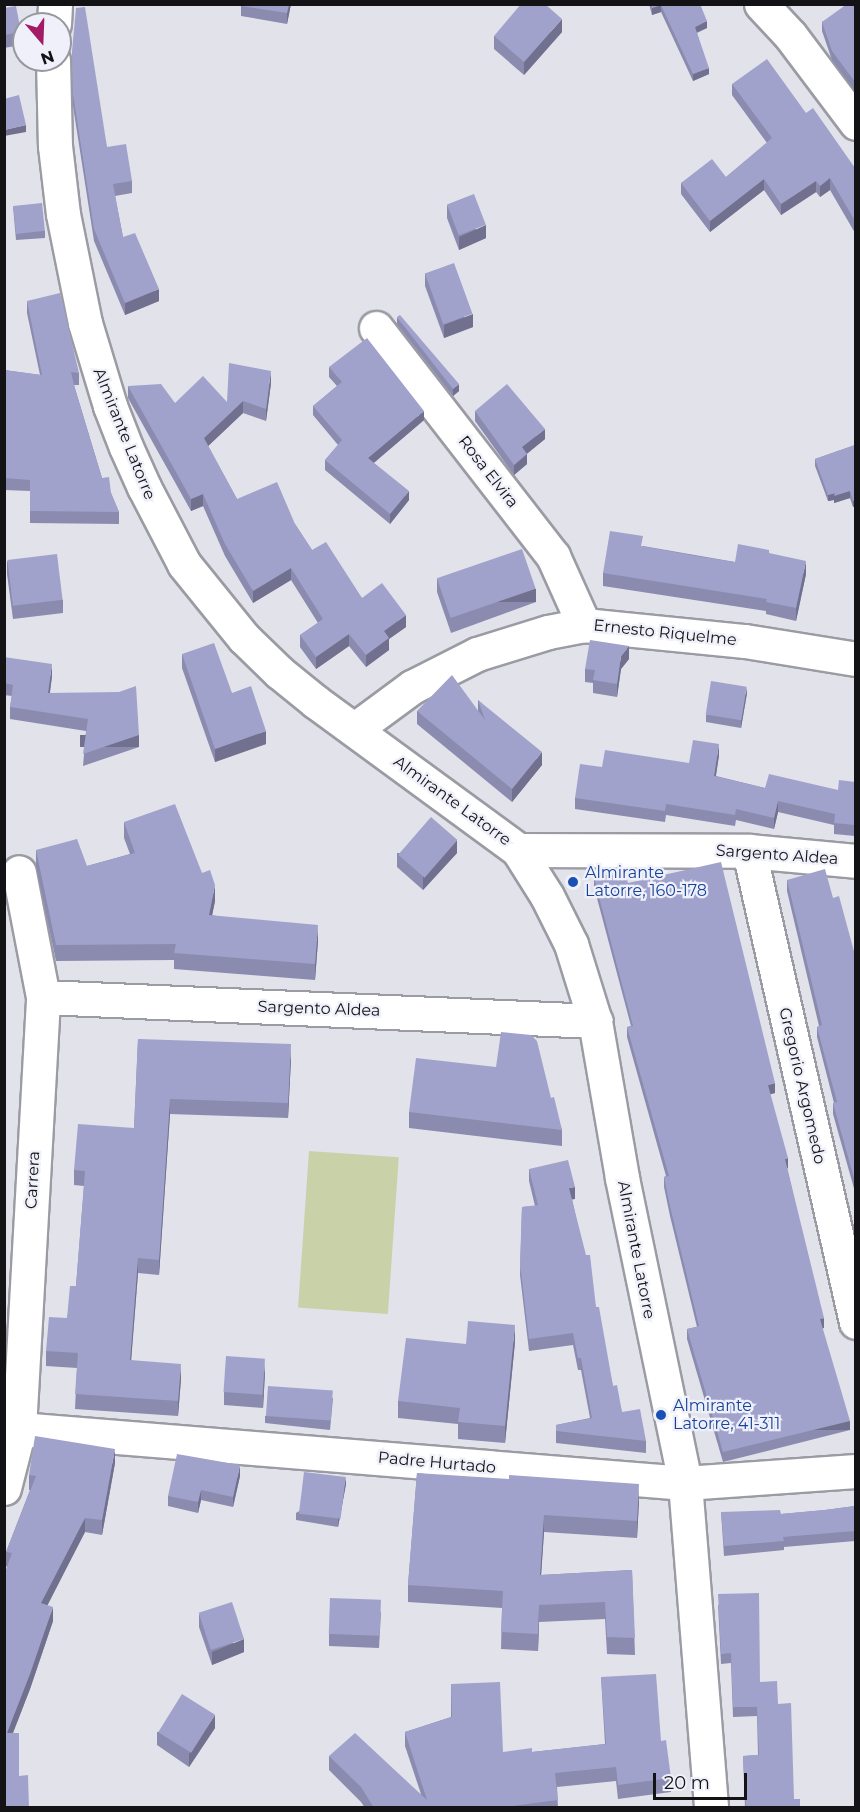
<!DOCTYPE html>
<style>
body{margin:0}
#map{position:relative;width:860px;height:1812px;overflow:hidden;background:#e2e2eb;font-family:Montserrat,sans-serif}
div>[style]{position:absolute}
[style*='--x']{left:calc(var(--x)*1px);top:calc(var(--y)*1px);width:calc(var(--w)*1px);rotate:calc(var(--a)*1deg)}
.green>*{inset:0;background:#c9d1a8;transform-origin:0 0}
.roads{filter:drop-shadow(2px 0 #9b9ba4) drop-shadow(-2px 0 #9b9ba4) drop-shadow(0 2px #9b9ba4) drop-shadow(0 -2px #9b9ba4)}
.street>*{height:33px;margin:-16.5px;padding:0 16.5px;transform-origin:16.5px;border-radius:16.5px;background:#fff}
.secondary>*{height:33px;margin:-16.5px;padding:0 16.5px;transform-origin:16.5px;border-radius:16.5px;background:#fff}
.wall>*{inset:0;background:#8a8baf}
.shaded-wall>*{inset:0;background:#71718f;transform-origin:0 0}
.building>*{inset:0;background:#a1a2cc;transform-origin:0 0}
.dots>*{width:16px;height:16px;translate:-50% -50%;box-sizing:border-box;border:3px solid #eff0f9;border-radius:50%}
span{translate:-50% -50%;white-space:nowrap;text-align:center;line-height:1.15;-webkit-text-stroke:4.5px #eff0f9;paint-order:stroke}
.street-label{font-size:16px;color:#131316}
.transit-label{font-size:16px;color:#164399}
.left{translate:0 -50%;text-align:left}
.frame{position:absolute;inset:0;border:6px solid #131316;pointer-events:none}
.north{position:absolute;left:12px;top:12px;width:60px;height:60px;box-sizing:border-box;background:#eff0f9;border:2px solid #97989e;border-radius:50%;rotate:161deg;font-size:16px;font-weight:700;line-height:24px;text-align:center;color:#131316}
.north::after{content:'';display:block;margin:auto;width:21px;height:27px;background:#a31b65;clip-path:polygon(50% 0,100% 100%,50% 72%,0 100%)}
.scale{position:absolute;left:653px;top:1773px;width:94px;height:27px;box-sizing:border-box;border:3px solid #131316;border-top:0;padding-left:8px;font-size:18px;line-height:21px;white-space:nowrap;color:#131316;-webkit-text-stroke:4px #eff0f9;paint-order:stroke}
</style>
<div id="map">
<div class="green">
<div style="left:309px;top:1151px;width:90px;height:157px;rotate:4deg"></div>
</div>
<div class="roads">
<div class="street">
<div style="--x:761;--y:4;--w:42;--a:46.9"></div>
<div style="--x:790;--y:35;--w:110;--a:53.1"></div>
<div style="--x:376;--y:328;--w:289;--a:52.2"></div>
<div style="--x:553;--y:556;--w:76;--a:65.8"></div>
<div style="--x:355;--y:729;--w:71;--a:-36.4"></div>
<div style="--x:412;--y:687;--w:73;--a:-26.9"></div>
<div style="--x:477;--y:654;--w:74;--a:-17.2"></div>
<div style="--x:548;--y:632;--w:37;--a:-11"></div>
<div style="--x:584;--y:625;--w:162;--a:5.7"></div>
<div style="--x:745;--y:641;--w:112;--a:9.2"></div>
<div style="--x:518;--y:850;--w:231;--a:0.2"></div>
<div style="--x:749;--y:851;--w:107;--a:5.3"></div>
<div style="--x:749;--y:851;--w:483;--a:77.2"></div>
<div style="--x:43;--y:997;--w:553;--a:2.49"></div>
<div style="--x:19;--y:1429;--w:668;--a:4.64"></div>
<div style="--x:685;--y:1483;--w:171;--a:-4"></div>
<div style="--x:4;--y:1488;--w:61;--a:-75.7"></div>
<div style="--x:19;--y:1429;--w:433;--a:-86.8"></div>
<div style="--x:43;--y:997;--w:127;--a:-100.9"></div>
</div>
<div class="secondary">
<div style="--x:54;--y:24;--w:20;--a:-87"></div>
<div style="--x:53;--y:60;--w:86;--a:88.7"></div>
<div style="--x:55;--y:146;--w:68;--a:83.3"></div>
<div style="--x:63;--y:214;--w:111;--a:78.6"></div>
<div style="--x:85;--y:323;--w:87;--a:73.2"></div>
<div style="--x:110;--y:406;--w:44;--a:68.7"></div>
<div style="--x:126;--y:447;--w:44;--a:65.8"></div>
<div style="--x:144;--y:487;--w:87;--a:62.5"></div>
<div style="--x:184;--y:564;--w:95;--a:51"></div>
<div style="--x:244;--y:638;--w:49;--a:44.2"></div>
<div style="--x:279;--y:672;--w:48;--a:39"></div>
<div style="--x:316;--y:702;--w:250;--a:36.2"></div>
<div style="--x:518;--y:850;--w:54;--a:57.8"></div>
<div style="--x:547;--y:896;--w:54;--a:63.4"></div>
<div style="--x:571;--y:944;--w:81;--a:72.7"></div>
<div style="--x:595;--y:1021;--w:159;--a:80.2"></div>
<div style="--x:622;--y:1178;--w:311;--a:78.3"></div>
<div style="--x:685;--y:1483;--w:326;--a:85.4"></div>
</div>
</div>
<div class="wall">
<div style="clip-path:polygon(241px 4px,291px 4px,287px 24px,241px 16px)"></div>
<div style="clip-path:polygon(649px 4px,700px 4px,707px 28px,697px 33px,709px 74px,693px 81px,661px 12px,652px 15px)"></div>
<div style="clip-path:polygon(855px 4px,855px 91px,832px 60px,822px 31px,822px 22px)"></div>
<div style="clip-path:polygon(4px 8px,21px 32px,21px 45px,4px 48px)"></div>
<div style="clip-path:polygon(562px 32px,524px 75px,494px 49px,494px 36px)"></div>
<div style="clip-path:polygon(72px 51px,107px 147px,132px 181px,132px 193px,115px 196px,123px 237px,159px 301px,125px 315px,94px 241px,73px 106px)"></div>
<div style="clip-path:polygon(732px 84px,806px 113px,855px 168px,855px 233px,830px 190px,820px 197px,816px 192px,781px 215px,764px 190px,710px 232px,681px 194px,681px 183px,726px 177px,767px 143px,732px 95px)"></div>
<div style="clip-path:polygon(447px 205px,486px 238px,459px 250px,447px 218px)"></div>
<div style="clip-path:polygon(13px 206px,45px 231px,45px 238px,16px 240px)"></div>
<div style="clip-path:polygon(425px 273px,473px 327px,444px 338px,425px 286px)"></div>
<div style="clip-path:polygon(27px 301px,79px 373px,79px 385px,74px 385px,102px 478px,111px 493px,119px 512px,119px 524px,30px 523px,30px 491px,4px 490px,4px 370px,40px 375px,27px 313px)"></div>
<div style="clip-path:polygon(397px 317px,459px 391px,453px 396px,397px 324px)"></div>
<div style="clip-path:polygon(329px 367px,424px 420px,373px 463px,409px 500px,390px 524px,325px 470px,325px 460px,338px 445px,313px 415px,313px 406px,337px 386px,329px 377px)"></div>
<div style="clip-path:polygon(271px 383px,266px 421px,243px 413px,208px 446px,237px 499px,295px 524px,312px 550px,362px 598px,406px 627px,389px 639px,389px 650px,366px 667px,349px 646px,316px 669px,300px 647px,300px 635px,318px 623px,291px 580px,253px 603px,225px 556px,203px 506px,191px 511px,128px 398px,128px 386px,175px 403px,227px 402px)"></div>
<div style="clip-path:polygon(475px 411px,545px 439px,527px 453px,527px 464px,514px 475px,475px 421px)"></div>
<div style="clip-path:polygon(855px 445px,855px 506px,853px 507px,850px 498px,834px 503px,834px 500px,828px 501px,815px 466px,815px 459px)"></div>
<div style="clip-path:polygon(643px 546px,735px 562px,769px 554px,806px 574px,796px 621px,766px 614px,766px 611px,603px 586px,603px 573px)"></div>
<div style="clip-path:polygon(7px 561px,63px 600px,63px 613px,13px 619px,7px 574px)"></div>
<div style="clip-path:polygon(437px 579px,536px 602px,451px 633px,437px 592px)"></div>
<div style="clip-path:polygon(182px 654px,232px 693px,266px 744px,215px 762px,182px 668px)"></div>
<div style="clip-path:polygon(4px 657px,52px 676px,50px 693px,139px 747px,83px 766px,86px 731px,10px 719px,10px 707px,12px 696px,4px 695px)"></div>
<div style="clip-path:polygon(629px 659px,621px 669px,617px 697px,593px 693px,593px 683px,585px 682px,585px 669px)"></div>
<div style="clip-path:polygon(747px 693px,741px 728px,706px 722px,706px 715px)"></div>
<div style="clip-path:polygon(478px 700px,542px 765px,512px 802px,417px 724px,417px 711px,478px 711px)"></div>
<div style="clip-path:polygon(719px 755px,716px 776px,765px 788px,838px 790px,855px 782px,855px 836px,834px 834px,834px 825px,778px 812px,774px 829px,736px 820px,735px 826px,666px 815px,665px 822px,575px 809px,575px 798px,602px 767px,689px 763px)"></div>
<div style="clip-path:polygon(124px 822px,202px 873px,215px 901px,212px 915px,318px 941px,315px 980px,174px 969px,174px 960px,56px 961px,36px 866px,36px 850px,87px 866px,130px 854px,124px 838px)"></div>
<div style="clip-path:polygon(397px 853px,457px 853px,423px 890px,397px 867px)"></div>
<div style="clip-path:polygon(594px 878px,628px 883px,775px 1093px,770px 1094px,824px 1328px,822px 1328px,850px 1430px,723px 1462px,687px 1339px,687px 1329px,697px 1327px,670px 1216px,664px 1187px,664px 1177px,666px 1176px,627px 1037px,627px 1027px,631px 1026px,594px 887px)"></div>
<div style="clip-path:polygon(787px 880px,833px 898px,855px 955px,855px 1192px,833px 1114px,833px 1103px,834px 1103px,817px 1037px,817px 1027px,819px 1026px,787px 891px)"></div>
<div style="clip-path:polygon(138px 1039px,291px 1059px,288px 1118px,170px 1114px,159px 1275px,138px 1273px,131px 1360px,181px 1379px,178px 1416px,75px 1409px,77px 1368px,46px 1366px,46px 1351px,67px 1318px,76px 1286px,84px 1186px,74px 1185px,74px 1170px,134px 1128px)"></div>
<div style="clip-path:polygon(551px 1098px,562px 1130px,562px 1146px,409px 1128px,409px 1112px)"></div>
<div style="clip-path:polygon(529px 1169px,575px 1199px,572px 1199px,613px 1386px,622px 1412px,646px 1441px,646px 1453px,556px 1443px,556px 1425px,590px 1418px,581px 1370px,578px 1370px,573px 1345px,529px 1351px,520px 1275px,522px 1207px,535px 1206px,529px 1181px)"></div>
<div style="clip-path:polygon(515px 1342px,505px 1443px,458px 1439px,458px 1424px,398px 1418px,398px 1401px,466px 1344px)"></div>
<div style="clip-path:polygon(265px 1372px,263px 1408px,224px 1405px,224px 1392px)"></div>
<div style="clip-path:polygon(333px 1398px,330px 1430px,265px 1423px,265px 1416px)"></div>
<div style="clip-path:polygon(115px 1463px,102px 1535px,85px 1532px,47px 1605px,53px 1621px,30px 1689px,13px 1733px,19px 1776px,4px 1808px,7px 1567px,6px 1566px,6px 1552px,30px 1490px,29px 1490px,29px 1475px)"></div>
<div style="clip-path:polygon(417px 1473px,639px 1501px,637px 1538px,544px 1532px,541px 1575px,632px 1570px,635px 1655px,607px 1654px,605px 1619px,539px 1622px,538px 1651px,501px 1649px,502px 1608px,408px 1602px,408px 1585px)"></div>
<div style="clip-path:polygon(240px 1476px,233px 1507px,201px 1500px,198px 1513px,168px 1506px,168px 1496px)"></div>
<div style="clip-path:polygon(346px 1484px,338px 1527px,296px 1520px,296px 1513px)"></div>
<div style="clip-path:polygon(855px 1506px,855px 1541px,784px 1547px,784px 1550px,724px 1556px,721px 1512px,781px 1514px,825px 1510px)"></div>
<div style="clip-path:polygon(718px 1604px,760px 1682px,778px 1704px,794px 1799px,800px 1808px,745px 1808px,743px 1756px,758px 1755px,757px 1716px,733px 1717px,731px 1663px,721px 1664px)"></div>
<div style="clip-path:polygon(381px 1612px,379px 1648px,329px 1646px,329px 1634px)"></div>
<div style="clip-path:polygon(199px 1614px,244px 1652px,212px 1665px,199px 1627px)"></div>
<div style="clip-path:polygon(601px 1677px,661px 1741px,671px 1778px,671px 1792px,618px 1799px,616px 1781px,557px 1787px,558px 1808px,365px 1808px,361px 1802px,329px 1770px,329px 1756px,421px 1794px,405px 1746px,405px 1732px,451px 1717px,451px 1684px,503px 1752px,532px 1752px,605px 1744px)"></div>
<div style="clip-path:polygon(215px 1728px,189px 1767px,157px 1745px,157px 1732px)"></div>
</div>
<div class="shaded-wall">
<div style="clip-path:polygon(289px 4px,291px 4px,287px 24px,287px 13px)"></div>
<div style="clip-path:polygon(661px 5px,661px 12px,652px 15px,652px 8px)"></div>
<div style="clip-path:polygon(562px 19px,562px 32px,524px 75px,524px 62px)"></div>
<div style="clip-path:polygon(707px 21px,707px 28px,695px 33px,695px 27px)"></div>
<div style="clip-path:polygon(709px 68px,709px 74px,693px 81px,693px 74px)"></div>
<div style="clip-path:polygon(26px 125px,26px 132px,4px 136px,4px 130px)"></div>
<div style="clip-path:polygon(830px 178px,830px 190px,820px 197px,820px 186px)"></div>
<div style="clip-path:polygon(764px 179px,764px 190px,710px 232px,710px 221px)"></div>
<div style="clip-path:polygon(816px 181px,816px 192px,781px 215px,781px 204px)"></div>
<div style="clip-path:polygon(486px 225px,486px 238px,459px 250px,459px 237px)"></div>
<div style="clip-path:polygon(159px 289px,159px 301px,125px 315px,125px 303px)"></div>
<div style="clip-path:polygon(473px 314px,473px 327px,444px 338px,444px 325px)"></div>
<div style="clip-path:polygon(271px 371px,271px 383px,266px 421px,266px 409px)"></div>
<div style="clip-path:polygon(459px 384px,459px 391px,453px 396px,453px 389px)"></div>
<div style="clip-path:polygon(243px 401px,243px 413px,204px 450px,204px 438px)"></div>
<div style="clip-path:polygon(424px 411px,424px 420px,368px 468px,368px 458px)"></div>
<div style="clip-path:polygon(545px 429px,545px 439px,522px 458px,522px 447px)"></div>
<div style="clip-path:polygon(527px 454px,527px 464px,514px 475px,514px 465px)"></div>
<div style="clip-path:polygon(409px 491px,409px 500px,390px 524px,390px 514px)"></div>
<div style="clip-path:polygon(850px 491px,850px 498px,834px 503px,834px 500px,828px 501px,828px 495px)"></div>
<div style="clip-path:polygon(203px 494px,203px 506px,191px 511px,191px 499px)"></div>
<div style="clip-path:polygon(855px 500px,855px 506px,853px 507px,853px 501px)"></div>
<div style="clip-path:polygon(806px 561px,806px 574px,796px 621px,796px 608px)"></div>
<div style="clip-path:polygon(291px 568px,291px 580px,253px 603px,253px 591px)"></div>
<div style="left:536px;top:589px;width:13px;height:90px;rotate:90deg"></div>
<div style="clip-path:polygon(406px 615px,406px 627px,389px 639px,389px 650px,366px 667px,366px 655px,384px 631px)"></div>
<div style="clip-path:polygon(349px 634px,349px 646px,316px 669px,316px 657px)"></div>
<div style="clip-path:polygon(629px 646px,629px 659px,621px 669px,617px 697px,617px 684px,621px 656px)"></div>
<div style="clip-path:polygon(52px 664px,52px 676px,48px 705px,48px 693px)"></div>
<div style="clip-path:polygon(747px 687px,747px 693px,741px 728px,741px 721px)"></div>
<div style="clip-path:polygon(266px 731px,266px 744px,215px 762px,215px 749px)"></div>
<div style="left:139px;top:735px;width:12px;height:59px;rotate:90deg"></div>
<div style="clip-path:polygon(719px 744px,719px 755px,714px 787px,714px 776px)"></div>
<div style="clip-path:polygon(542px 752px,542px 765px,512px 802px,512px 789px)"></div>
<div style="clip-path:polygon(778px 801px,778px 812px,774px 829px,774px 818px)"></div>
<div style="clip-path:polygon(457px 840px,457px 853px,423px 890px,423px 877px)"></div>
<div style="clip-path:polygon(215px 885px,215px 901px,209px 931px,209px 915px)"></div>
<div style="clip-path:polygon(318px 925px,318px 941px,315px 980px,315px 964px)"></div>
<div style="clip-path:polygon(291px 1044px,291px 1059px,288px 1118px,288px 1103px)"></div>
<div style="clip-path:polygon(775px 1083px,775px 1093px,768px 1095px,768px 1085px)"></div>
<div style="clip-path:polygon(170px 1099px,170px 1114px,159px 1275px,159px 1260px)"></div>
<div style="clip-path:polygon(788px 1158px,788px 1168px,785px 1169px,785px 1159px)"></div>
<div style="clip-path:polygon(575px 1187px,575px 1199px,569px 1200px,569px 1188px)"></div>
<div style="clip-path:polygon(138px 1258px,138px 1273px,130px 1375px,130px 1360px)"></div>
<div style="clip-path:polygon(824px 1318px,824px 1328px,820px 1329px,820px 1319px)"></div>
<div style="clip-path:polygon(515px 1325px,515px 1342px,505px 1443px,505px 1426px)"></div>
<div style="clip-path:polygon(265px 1359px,265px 1372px,263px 1408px,263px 1395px)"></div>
<div style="clip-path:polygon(181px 1364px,181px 1379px,178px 1416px,178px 1401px)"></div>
<div style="left:850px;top:1421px;width:9px;height:131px;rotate:90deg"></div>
<div style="clip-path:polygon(115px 1449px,115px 1463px,102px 1535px,102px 1520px)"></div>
<div style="clip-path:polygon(240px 1465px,240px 1476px,233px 1507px,233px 1497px)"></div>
<div style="clip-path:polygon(346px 1477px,346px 1484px,338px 1527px,338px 1520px)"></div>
<div style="clip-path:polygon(639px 1484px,639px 1501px,637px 1538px,637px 1521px)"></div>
<div style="clip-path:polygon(201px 1490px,201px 1500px,198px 1513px,198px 1502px)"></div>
<div style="clip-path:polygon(544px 1515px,544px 1532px,540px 1592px,540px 1575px)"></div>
<div style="clip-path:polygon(85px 1518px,85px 1532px,41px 1618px,41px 1603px)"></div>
<div style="clip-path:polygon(539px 1605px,539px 1622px,538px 1651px,538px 1634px)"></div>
<div style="clip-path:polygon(53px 1607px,53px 1621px,30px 1689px,7px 1748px,7px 1733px)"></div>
<div style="clip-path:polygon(244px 1639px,244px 1652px,212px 1665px,212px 1652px)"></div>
<div style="clip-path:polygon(215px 1715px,215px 1728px,189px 1767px,189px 1754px)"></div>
</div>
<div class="building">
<div style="clip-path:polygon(241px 4px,289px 4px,287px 13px,241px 6px)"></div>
<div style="clip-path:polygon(521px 4px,545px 4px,562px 19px,524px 62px,494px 36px)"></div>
<div style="clip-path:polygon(651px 4px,700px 4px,707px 21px,695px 27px,709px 68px,693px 74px,661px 5px,652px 8px)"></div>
<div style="clip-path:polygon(847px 4px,855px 4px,855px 82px,832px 51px,822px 22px)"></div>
<div style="clip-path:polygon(16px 6px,21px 32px,4px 35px,4px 8px)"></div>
<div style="clip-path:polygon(85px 7px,107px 147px,126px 144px,132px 181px,113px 184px,123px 237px,135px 233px,159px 289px,125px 303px,94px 229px,73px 94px,72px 51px,76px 8px)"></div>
<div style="clip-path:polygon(767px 59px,806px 113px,813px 108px,855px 168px,855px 221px,830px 178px,820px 186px,816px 181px,781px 204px,764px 179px,710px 221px,681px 183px,712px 159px,726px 177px,772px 138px,732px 84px)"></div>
<div style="clip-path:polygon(19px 95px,26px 125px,4px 130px,4px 99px)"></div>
<div style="left:474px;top:194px;width:33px;height:29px;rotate:69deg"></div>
<div style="left:42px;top:203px;width:28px;height:29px;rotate:84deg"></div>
<div style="left:454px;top:263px;width:54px;height:31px;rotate:70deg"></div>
<div style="clip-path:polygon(60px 293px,79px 373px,71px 372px,75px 389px,102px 478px,109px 477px,111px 493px,119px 512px,30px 511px,30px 480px,4px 478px,4px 370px,42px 375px,27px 301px)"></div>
<div style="clip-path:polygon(400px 315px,459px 384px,453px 389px,397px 317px)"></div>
<div style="clip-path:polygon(367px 338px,424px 411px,368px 458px,409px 491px,390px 514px,325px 460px,342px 440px,313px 406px,342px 382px,329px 367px)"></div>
<div style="clip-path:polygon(229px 363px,271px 371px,266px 409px,243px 401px,204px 438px,237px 499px,277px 482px,295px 524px,312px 550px,326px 542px,362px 598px,382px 583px,406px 615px,384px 631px,389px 638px,366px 655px,349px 634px,316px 657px,300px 635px,323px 619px,291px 568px,253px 591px,225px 544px,203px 494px,191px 499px,128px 386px,161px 384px,175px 403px,203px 376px,227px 402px)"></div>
<div style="clip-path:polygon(507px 384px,545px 429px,522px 447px,527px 454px,514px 465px,475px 411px)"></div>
<div style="clip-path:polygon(855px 445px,855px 500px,853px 501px,850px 491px,834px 496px,835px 493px,828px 495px,815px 459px)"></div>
<div style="clip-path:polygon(610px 531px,643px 536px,641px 546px,702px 557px,735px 562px,738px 544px,769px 550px,769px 553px,806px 561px,796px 608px,766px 602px,767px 599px,603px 573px)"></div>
<div style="left:522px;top:549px;width:42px;height:90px;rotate:71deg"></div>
<div style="left:57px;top:554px;width:46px;height:50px;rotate:83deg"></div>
<div style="clip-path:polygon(590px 640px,629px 646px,621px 656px,617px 684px,593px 680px,595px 670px,585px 669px)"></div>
<div style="clip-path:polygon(214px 643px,232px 693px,251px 686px,266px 731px,215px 749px,182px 654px)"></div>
<div style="clip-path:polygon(4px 657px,52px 664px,48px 693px,119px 692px,136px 686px,139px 735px,83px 754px,88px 719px,10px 707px,13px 685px,4px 683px)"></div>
<div style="clip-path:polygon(452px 675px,485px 720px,478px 700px,542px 752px,512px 789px,417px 711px)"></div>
<div style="left:711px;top:681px;width:36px;height:34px;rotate:9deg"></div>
<div style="clip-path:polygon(693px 740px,719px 744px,714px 776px,765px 788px,769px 774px,838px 790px,839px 780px,855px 782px,855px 825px,834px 823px,835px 814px,778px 801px,774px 818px,736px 809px,735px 815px,666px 804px,665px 811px,575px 798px,580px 764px,602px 767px,605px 750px,689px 763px)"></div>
<div style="clip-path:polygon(175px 804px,202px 873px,210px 870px,215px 885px,209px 915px,318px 925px,315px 964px,174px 953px,176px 944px,56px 945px,36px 850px,77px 839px,87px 866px,135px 853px,124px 822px)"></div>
<div style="left:431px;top:817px;width:35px;height:50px;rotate:41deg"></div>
<div style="clip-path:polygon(721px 862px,775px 1083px,768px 1085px,788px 1158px,785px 1159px,824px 1318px,820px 1319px,850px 1421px,723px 1452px,687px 1329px,699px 1326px,670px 1206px,664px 1177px,669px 1176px,627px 1027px,633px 1026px,594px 878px,624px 870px,628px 883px)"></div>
<div style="clip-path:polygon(825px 869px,833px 898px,839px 896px,855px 955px,855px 1182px,833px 1103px,837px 1102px,817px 1027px,822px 1025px,787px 880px)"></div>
<div style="clip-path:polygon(501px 1032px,531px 1035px,537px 1041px,551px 1098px,554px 1097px,562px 1130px,409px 1112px,416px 1058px,496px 1067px)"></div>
<div style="clip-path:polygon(138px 1039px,291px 1044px,288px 1103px,170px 1099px,159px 1260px,138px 1258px,130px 1360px,181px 1364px,178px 1401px,75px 1394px,78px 1353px,46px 1351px,49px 1317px,67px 1318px,70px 1286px,76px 1286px,85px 1171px,74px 1170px,78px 1124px,134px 1128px)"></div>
<div style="clip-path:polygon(568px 1160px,575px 1187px,569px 1188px,586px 1255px,590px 1255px,596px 1307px,599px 1307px,613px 1386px,617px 1385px,622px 1412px,640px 1409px,646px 1441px,556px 1431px,556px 1425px,592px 1418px,581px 1358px,578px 1358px,573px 1333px,529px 1339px,520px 1263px,522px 1207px,538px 1205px,529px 1169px)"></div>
<div style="clip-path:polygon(468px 1321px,515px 1325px,505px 1426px,458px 1422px,460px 1408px,398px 1401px,406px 1338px,466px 1344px)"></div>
<div style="left:226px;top:1356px;width:39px;height:36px;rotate:4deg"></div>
<div style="left:268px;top:1386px;width:65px;height:30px;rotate:4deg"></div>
<div style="clip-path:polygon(35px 1436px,115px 1449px,102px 1520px,85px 1518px,41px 1603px,53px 1607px,30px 1674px,7px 1733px,19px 1733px,19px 1776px,28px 1775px,29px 1808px,4px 1808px,4px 1575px,12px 1553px,6px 1552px,36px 1476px,29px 1475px)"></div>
<div style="clip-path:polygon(177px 1454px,240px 1465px,233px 1497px,201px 1490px,198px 1502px,168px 1496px)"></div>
<div style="left:304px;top:1472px;width:42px;height:42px;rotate:7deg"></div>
<div style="clip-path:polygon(417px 1473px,509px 1479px,509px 1475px,639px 1484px,637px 1521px,544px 1515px,540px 1575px,632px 1570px,635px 1638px,607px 1637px,605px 1602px,539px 1605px,538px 1634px,501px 1632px,503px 1591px,408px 1585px)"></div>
<div style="clip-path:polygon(855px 1506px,855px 1531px,783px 1537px,784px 1541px,724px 1546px,721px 1512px,780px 1510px,781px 1514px,825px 1510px)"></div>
<div style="clip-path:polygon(759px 1593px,760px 1682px,777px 1681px,778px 1704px,791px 1703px,794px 1799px,800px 1799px,800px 1808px,746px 1808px,743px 1756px,759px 1755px,757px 1707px,733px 1707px,731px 1653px,721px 1654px,718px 1594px)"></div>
<div style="left:330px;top:1598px;width:51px;height:36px;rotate:2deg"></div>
<div style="left:232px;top:1602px;width:39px;height:35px;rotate:72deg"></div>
<div style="clip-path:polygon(656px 1674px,661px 1741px,666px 1740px,671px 1778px,618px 1785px,616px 1767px,555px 1773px,558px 1800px,497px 1808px,374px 1808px,361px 1787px,329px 1756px,355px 1733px,427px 1800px,405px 1732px,452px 1717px,451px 1684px,500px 1682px,503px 1752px,532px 1748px,532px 1752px,606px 1744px,601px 1677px)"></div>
<div style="left:182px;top:1694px;width:39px;height:45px;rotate:32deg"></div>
</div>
<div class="dots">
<div style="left:573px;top:882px;background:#1a4fb4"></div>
<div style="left:661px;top:1415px;background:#1a4fb4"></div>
</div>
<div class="street-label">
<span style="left:124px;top:434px;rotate:68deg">Almirante Latorre</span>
<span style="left:488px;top:472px;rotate:52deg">Rosa Elvira</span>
<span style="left:665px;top:633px;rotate:6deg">Ernesto Riquelme</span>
<span style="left:452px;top:801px;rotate:36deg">Almirante Latorre</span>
<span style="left:777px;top:855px;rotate:4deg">Sargento Aldea</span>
<span style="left:319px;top:1009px;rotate:2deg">Sargento Aldea</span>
<span style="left:802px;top:1086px;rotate:77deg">Gregorio Argomedo</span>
<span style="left:33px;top:1180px;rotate:-87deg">Carrera</span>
<span style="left:636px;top:1250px;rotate:79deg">Almirante Latorre</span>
<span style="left:437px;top:1463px;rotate:5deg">Padre Hurtado</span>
</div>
<div class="transit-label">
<span class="left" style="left:585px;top:882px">Almirante<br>Latorre, 160-178</span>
<span class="left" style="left:673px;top:1415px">Almirante<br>Latorre, 41-311</span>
</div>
<div class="frame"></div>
<div class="north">N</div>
<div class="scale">20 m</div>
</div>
